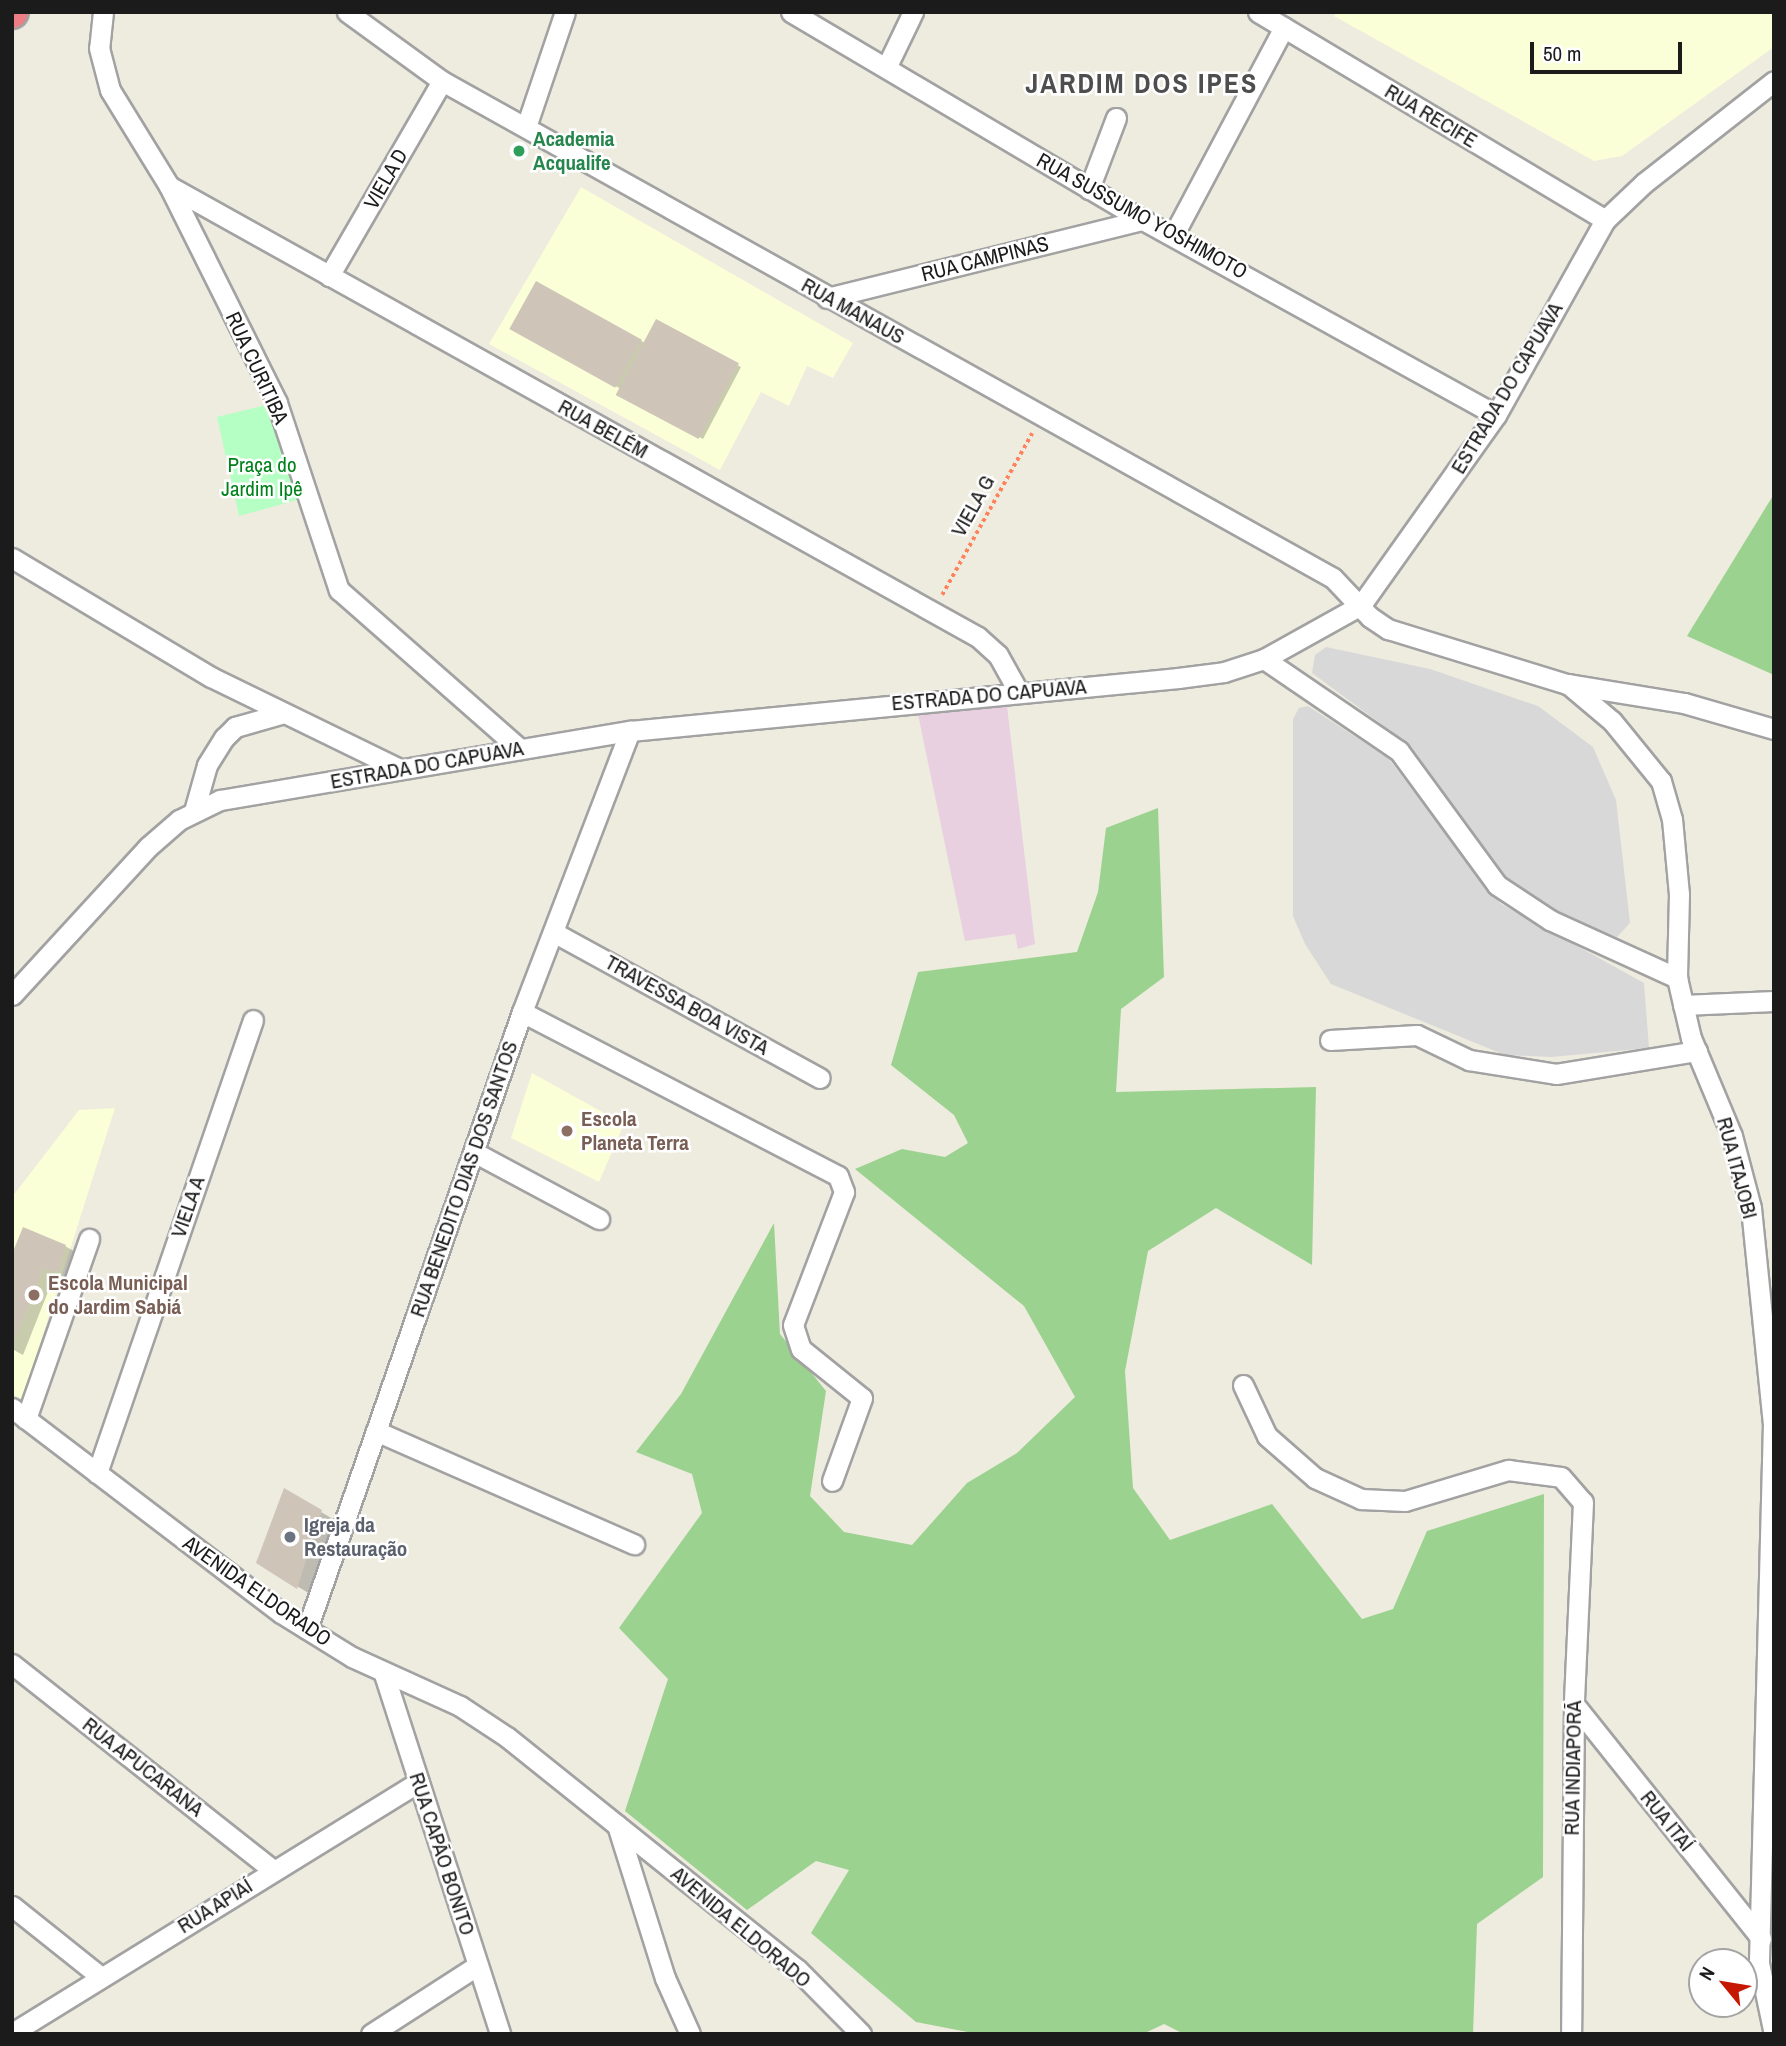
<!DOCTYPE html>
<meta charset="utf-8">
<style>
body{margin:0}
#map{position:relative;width:1786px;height:2046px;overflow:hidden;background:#eeebdf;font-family:"Archivo Narrow",sans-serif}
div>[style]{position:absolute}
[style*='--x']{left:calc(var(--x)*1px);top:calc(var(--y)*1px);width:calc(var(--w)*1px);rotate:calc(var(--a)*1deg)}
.residential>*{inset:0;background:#d9d8d8}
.industrial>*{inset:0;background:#e8d0e1}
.education>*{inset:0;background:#faffd7}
.forest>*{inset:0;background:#9bd28f}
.park>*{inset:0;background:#b5ffc4}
.shadow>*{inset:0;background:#0003}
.building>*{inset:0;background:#cec4b8;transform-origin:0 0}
.path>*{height:3.5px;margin-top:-1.75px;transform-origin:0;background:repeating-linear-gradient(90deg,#ff825f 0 3.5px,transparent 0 7px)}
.roads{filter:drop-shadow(2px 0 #a2a2a2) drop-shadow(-2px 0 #a2a2a2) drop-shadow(0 2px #a2a2a2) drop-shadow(0 -2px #a2a2a2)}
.minor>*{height:19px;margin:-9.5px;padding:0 9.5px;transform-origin:9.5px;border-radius:9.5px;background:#fff}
.highway>*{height:30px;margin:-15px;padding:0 15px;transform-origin:15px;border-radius:15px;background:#ee7e86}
.dots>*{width:19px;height:19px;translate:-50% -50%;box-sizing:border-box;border:4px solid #fff;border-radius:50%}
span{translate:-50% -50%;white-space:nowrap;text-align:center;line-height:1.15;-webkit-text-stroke:5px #fff;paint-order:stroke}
.street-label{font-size:21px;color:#1b1b1b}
.leisure-label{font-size:21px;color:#27864d;font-weight:700}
.left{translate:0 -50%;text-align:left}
.park-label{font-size:21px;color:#01811a}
.education-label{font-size:21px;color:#785e54;font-weight:700}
.worship-label{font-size:21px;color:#5b616d;font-weight:700}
.district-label{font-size:28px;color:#4e4e4e;font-weight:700;letter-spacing:2px}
.frame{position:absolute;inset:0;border:14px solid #1b1b1b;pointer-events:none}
.north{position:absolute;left:1688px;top:1948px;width:70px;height:70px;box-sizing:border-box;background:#fff;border:2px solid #a4a4a4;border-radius:50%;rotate:300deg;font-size:19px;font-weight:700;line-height:28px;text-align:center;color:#1b1b1b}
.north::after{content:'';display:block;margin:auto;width:24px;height:32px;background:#c61700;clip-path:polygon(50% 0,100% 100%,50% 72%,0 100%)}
.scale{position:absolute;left:1530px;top:42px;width:152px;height:32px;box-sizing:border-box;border:4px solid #1b1b1b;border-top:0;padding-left:9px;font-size:21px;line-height:24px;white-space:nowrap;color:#1b1b1b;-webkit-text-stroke:5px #fff;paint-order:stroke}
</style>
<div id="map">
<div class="residential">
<div style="clip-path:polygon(1326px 647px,1430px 669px,1538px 706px,1593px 747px,1616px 800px,1630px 923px,1617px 937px,1574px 921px,1504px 881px,1396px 735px,1312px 673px,1315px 655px)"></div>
<div style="clip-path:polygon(1308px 706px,1388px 758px,1501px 904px,1644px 983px,1649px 1048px,1551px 1057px,1505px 1055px,1331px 984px,1305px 944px,1293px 916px,1293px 719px,1299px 708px)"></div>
</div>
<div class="industrial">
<div style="clip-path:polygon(1007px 706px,1035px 944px,1018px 949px,1015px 934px,965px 941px,918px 714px)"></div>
</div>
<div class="education">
<div style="clip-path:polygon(1336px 12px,1774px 12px,1774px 47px,1622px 156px,1594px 161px,1334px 16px)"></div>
<div style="clip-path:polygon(581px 187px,853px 343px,833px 378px,807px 366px,789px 406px,761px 392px,720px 470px,489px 344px)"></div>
<div style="clip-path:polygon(532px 1073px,624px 1124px,599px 1182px,511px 1138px)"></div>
<div style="clip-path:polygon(115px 1108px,22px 1401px,12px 1393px,12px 1197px,79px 1110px)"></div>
</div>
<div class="forest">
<div style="clip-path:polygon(1774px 494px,1774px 675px,1687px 636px)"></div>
<div style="clip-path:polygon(1158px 808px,1164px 977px,1121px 1009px,1116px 1092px,1316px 1087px,1312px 1265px,1216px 1208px,1148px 1251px,1125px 1371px,1133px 1488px,1170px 1540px,1272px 1504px,1362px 1619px,1393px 1609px,1427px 1531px,1544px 1494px,1543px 1877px,1477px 1924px,1473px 2034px,1184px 2034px,1164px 2024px,1143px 2034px,978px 2034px,916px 2022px,811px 1933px,849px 1870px,816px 1861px,747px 1910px,625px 1811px,668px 1679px,619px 1628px,702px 1513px,692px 1474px,636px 1452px,681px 1394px,774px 1223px,780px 1334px,826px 1391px,810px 1496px,844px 1532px,912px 1545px,967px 1483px,1017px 1453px,1075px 1397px,1024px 1306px,855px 1169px,902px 1149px,945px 1157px,968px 1143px,954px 1115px,891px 1065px,918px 972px,1077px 952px,1098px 892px,1106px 828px)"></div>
</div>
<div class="park">
<div style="clip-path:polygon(271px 404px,301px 499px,239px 516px,217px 417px)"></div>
</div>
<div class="shadow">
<div style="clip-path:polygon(537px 283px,645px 343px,656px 322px,741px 367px,703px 439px,618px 394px,621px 389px,512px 328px)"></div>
<div style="clip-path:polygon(65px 1246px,77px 1253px,70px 1278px,55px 1274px,23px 1355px,12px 1349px,12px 1259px)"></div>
<div style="clip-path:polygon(285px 1491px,333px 1519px,310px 1594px,258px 1562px)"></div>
</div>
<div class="building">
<div style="left:536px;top:281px;width:121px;height:55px;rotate:29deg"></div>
<div style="left:656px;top:319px;width:94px;height:86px;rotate:28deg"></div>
<div style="clip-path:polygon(23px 1227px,66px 1245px,58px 1273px,43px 1269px,12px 1346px,12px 1254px)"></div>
<div style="clip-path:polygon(284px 1488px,322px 1510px,297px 1589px,256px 1563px)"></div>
</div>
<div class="path">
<div style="--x:942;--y:595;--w:185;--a:-60.9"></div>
</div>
<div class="roads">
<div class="minor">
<div style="--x:103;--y:12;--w:36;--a:96"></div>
<div style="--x:99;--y:48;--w:43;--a:75.3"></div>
<div style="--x:110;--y:90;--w:113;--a:58.4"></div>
<div style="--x:169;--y:186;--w:242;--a:63.5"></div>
<div style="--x:277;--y:403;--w:197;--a:71.7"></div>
<div style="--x:339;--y:590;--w:241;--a:41.3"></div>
<div style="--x:347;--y:12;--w:117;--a:36"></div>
<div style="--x:442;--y:81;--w:1020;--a:29.15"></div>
<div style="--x:1333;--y:578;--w:54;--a:46.5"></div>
<div style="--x:1370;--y:617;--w:22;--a:34"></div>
<div style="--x:1388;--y:629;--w:187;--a:17.1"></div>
<div style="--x:1567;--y:684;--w:119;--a:9.2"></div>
<div style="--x:1684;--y:703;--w:94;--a:16.1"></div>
<div style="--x:791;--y:12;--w:409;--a:30.6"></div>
<div style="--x:1143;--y:220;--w:403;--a:28.9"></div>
<div style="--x:1258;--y:12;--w:405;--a:30.9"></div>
<div style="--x:887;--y:66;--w:60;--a:-64.3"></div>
<div style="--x:526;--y:127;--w:121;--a:-71.3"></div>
<div style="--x:169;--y:186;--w:926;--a:29.14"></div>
<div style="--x:978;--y:637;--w:27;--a:42"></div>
<div style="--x:998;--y:655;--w:41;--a:60.9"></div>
<div style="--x:1089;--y:189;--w:76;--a:-69.2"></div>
<div style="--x:1174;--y:234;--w:234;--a:-62"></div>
<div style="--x:329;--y:276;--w:225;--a:-59.9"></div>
<div style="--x:827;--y:298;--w:325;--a:-13.9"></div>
<div style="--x:12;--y:558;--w:232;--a:30.9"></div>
<div style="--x:211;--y:677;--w:210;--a:26"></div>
<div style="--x:1264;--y:659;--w:163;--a:34.3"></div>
<div style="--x:1399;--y:751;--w:166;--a:53.8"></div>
<div style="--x:1497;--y:885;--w:64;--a:33.4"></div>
<div style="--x:1550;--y:920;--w:140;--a:24.5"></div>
<div style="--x:1568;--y:684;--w:57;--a:40.1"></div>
<div style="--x:1612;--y:721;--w:77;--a:50.8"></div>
<div style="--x:1661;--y:781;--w:40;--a:74"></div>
<div style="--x:1672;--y:819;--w:75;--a:84.7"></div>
<div style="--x:1679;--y:894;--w:84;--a:91.4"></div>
<div style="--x:1677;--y:978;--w:62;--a:76.9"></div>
<div style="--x:1691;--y:1038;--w:106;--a:67.3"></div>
<div style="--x:1732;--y:1136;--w:74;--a:75.2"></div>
<div style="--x:1751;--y:1208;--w:216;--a:84.2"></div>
<div style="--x:1773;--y:1423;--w:540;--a:91.49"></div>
<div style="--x:1759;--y:1963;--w:73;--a:78.1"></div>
<div style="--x:194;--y:811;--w:48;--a:-74.2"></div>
<div style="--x:207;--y:765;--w:32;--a:-58"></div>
<div style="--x:224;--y:738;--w:16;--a:-45"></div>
<div style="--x:235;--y:727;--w:48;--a:-15.8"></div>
<div style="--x:553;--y:932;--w:304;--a:28.7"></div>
<div style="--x:12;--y:995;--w:201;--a:-47.4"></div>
<div style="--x:148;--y:847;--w:41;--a:-41.1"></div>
<div style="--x:179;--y:820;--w:46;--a:-26"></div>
<div style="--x:220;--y:800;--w:416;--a:-9.6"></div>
<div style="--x:630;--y:731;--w:551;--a:-5.52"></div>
<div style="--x:1178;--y:678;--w:46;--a:-7.4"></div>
<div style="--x:1224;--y:672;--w:42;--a:-18"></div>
<div style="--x:1264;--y:659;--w:111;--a:-29.1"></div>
<div style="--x:1361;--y:605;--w:233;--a:-54.6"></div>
<div style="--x:1496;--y:415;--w:223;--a:-60.8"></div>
<div style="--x:1605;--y:220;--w:54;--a:-43.5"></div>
<div style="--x:1644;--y:183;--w:165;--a:-38.1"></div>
<div style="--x:1683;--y:1005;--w:91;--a:-2.5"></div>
<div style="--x:522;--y:1012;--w:356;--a:27.4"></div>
<div style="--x:838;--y:1176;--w:17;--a:69"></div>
<div style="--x:844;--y:1192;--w:142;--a:111"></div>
<div style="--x:793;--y:1325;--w:25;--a:72"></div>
<div style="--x:801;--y:1349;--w:78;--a:38.8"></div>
<div style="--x:862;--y:1398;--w:88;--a:109.9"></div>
<div style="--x:1330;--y:1040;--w:87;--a:-3.3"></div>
<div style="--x:1417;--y:1035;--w:58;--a:25.7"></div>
<div style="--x:1469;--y:1060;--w:88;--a:9.1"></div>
<div style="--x:1556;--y:1074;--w:143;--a:-9.3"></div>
<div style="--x:474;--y:1152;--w:142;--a:28.2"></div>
<div style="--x:1243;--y:1385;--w:56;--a:64.8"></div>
<div style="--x:1267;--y:1436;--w:64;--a:41.2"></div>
<div style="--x:1315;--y:1478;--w:51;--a:24.5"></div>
<div style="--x:1361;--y:1499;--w:44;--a:2.6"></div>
<div style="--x:1405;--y:1501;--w:108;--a:-16.8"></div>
<div style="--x:1508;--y:1470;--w:53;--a:7.5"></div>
<div style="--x:1561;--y:1477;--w:33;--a:49"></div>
<div style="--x:1583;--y:1502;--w:202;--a:92.6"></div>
<div style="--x:1574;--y:1704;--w:330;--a:90.5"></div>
<div style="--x:12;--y:1408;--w:338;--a:37.3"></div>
<div style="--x:281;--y:1613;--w:84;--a:31.8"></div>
<div style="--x:352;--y:1657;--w:119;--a:24.4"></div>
<div style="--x:460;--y:1706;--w:56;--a:33.4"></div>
<div style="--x:507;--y:1737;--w:371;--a:38.7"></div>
<div style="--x:797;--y:1969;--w:91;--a:45.4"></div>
<div style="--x:26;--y:1419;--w:191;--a:-70.7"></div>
<div style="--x:376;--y:1431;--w:282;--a:23.7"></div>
<div style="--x:97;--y:1473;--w:479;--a:-71"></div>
<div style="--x:307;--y:1629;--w:653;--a:-70.79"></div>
<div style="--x:522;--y:1012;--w:301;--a:-69"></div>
<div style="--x:12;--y:1664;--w:333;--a:38.3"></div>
<div style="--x:384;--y:1674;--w:378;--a:72.1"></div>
<div style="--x:1574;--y:1704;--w:300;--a:51.4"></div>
<div style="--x:617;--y:1825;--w:160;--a:72.6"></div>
<div style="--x:665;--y:1978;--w:61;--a:65.9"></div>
<div style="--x:12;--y:1906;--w:114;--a:38.6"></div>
<div style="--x:12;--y:2033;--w:478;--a:-31.7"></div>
<div style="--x:371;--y:2034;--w:127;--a:-32.8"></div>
</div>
<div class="highway">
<div style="--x:12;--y:13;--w:1;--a:-45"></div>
</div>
</div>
<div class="dots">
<div style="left:519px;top:151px;background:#2e9e5b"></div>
<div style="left:567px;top:1131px;background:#8d6e63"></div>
<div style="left:34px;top:1295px;background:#8d6e63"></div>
<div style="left:290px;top:1537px;background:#6b7280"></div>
</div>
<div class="street-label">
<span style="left:1431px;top:116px;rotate:31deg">RUA RECIFE</span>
<span style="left:386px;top:179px;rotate:-60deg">VIELA D</span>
<span style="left:1142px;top:216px;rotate:29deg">RUA SUSSUMO YOSHIMOTO</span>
<span style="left:985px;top:259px;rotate:-14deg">RUA CAMPINAS</span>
<span style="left:853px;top:311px;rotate:29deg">RUA MANAUS</span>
<span style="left:257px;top:368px;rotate:65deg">RUA CURITIBA</span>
<span style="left:1507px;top:388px;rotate:-59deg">ESTRADA DO CAPUAVA</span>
<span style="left:603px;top:429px;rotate:29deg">RUA BELÉM</span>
<span style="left:973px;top:506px;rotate:-61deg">VIELA G</span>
<span style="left:989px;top:695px;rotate:-5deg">ESTRADA DO CAPUAVA</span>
<span style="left:427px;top:765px;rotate:-10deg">ESTRADA DO CAPUAVA</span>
<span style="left:687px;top:1005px;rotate:29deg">TRAVESSA BOA VISTA</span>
<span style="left:1737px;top:1168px;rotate:75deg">RUA ITAJOBI</span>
<span style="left:464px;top:1179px;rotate:-71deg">RUA BENEDITO DIAS DOS SANTOS</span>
<span style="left:188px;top:1207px;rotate:-71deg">VIELA A</span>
<span style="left:257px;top:1591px;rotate:35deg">AVENIDA ELDORADO</span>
<span style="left:143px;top:1767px;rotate:38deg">RUA APUCARANA</span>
<span style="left:1573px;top:1768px;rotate:-89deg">RUA INDIAPORÃ</span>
<span style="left:1667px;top:1821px;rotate:51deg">RUA ITAÍ</span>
<span style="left:442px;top:1854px;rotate:72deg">RUA CAPÃO BONITO</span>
<span style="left:215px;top:1906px;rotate:-32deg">RUA APIAÍ</span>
<span style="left:741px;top:1927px;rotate:40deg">AVENIDA ELDORADO</span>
</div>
<div class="leisure-label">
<span class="left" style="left:533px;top:151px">Academia<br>Acqualife</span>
</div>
<div class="park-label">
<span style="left:262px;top:477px">Praça do<br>Jardim Ipê</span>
</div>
<div class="education-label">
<span class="left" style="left:581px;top:1131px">Escola<br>Planeta Terra</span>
<span class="left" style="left:48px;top:1295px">Escola Municipal<br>do Jardim Sabiá</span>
</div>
<div class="worship-label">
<span class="left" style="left:304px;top:1537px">Igreja da<br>Restauração</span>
</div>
<div class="district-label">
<span style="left:1142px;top:83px">JARDIM DOS IPES</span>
</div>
<div class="frame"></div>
<div class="north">N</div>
<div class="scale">50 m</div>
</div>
